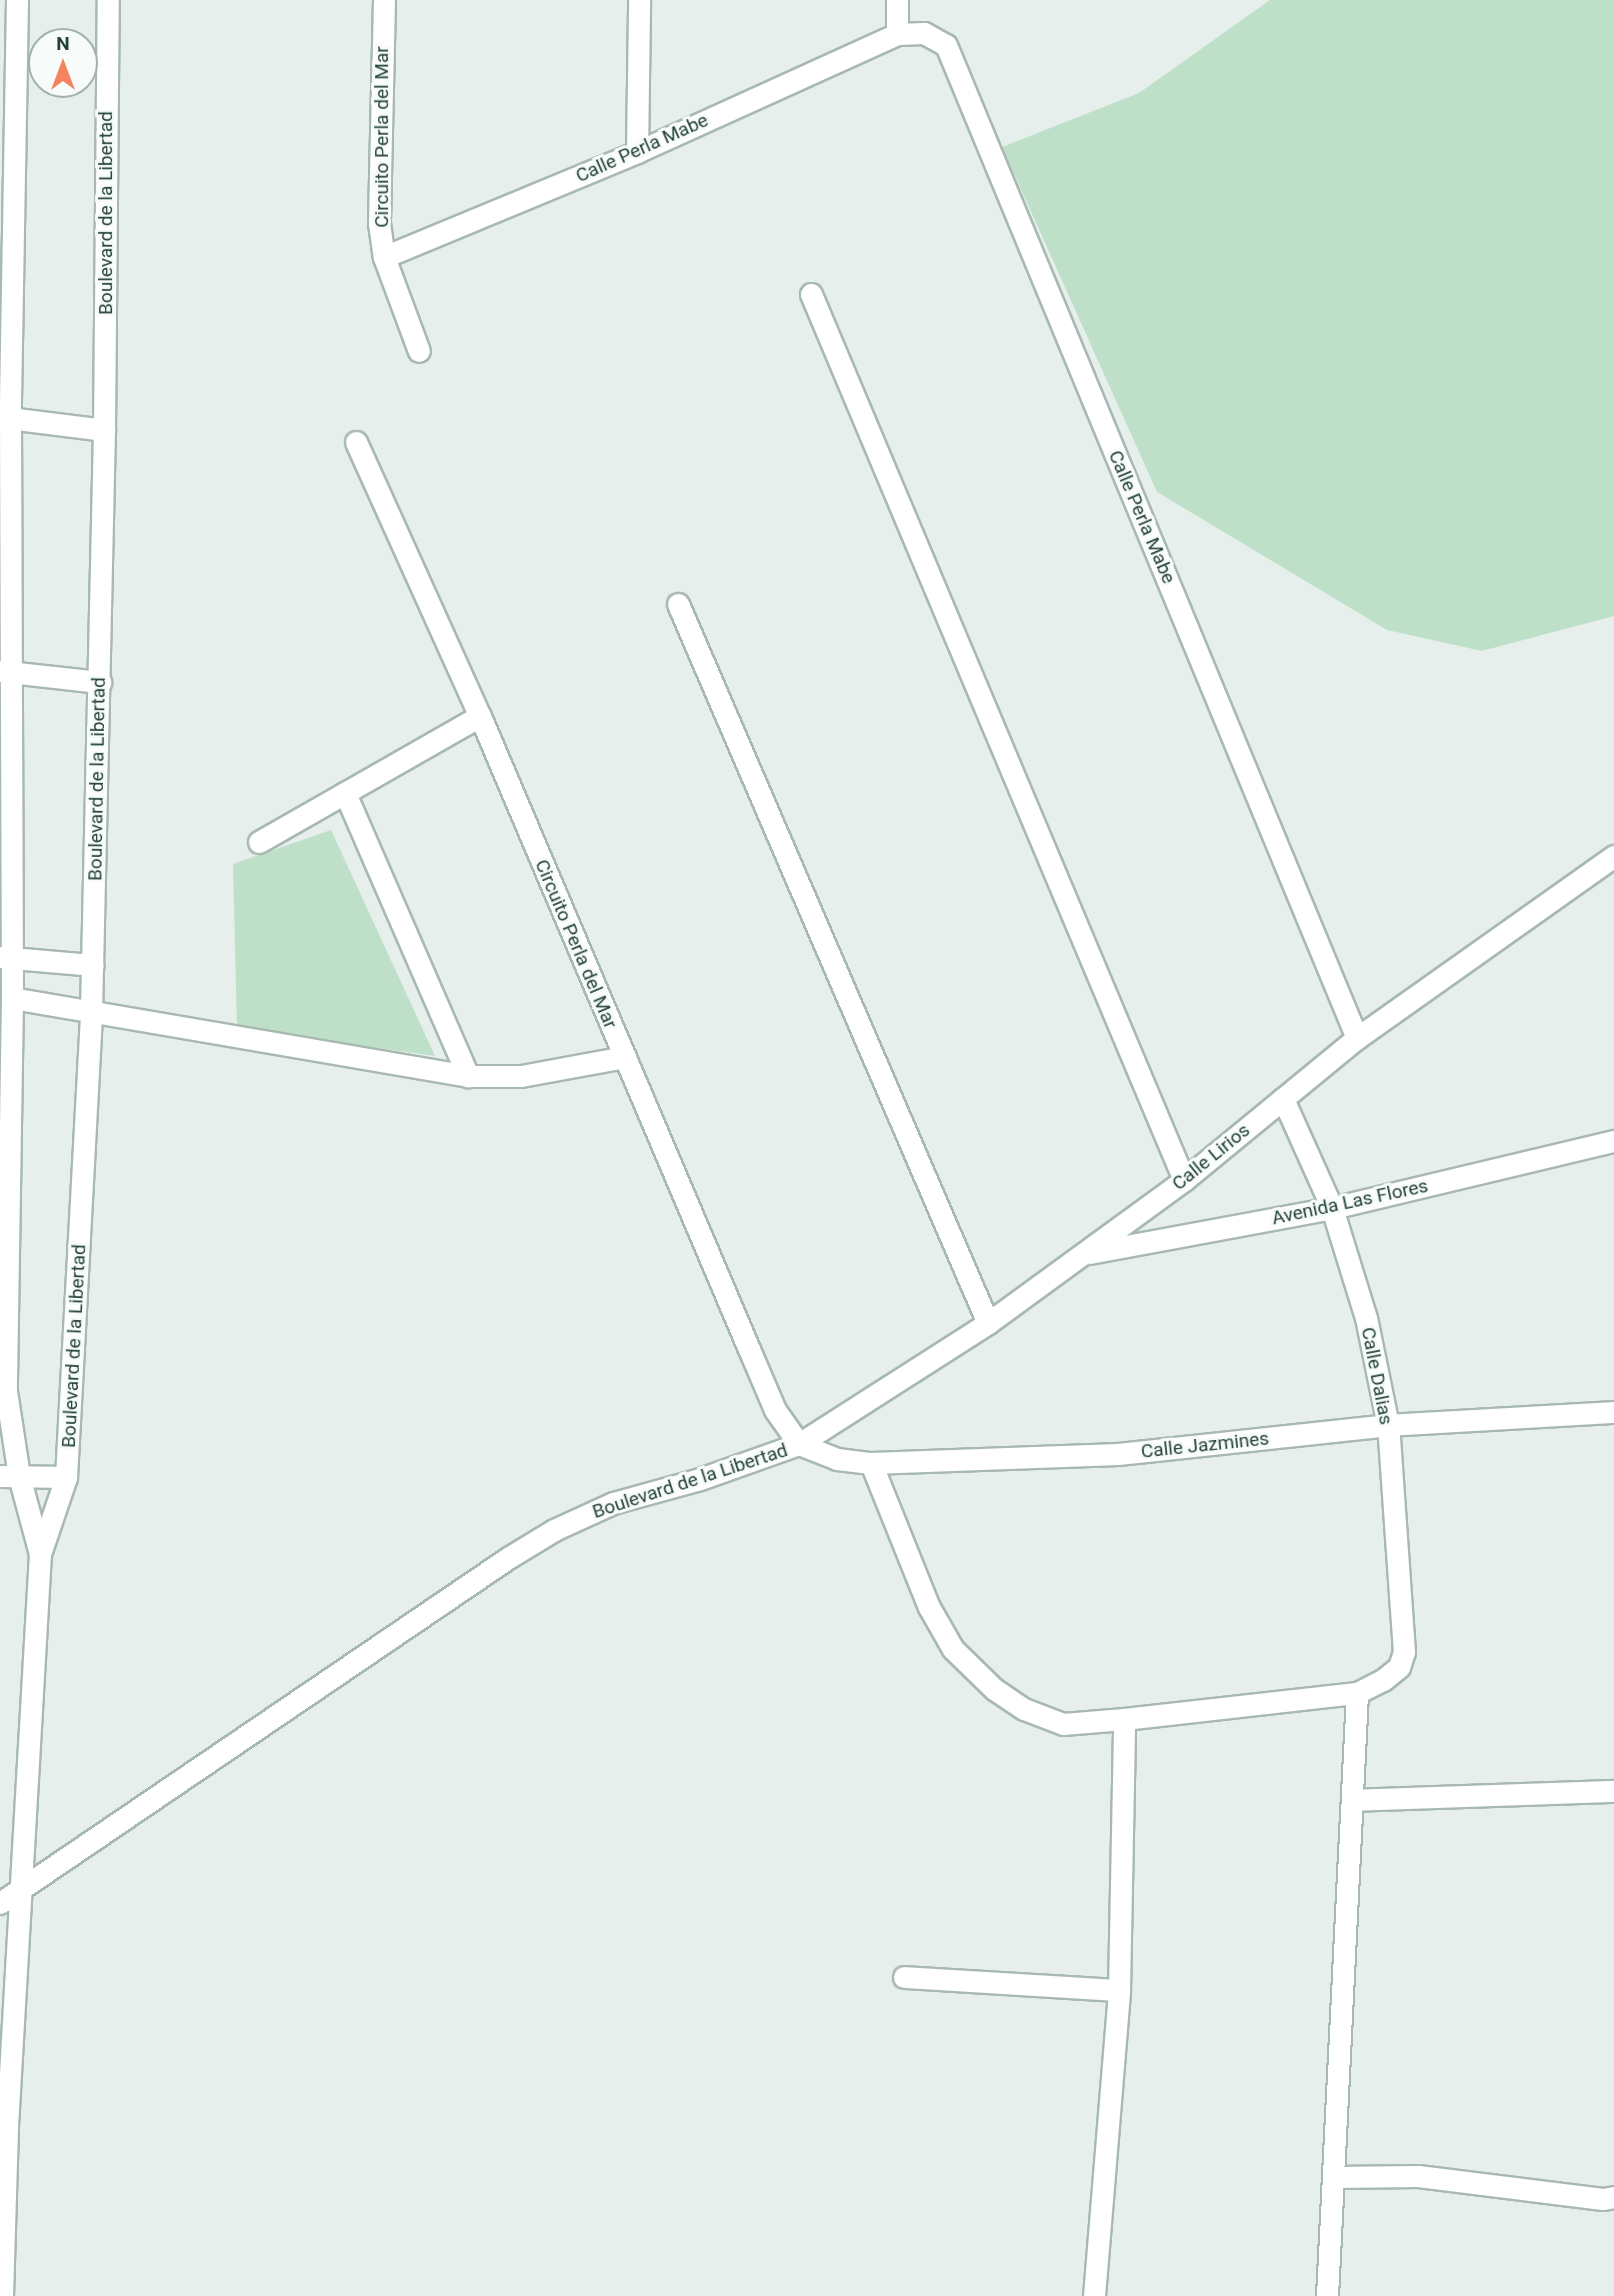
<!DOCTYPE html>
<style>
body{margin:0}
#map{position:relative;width:1614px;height:2296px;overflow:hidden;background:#e6efeb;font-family:Roboto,sans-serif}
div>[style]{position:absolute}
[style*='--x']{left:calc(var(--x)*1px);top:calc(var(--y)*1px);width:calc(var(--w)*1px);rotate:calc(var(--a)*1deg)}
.green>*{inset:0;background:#bfe0c8}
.roads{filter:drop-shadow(2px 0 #a8b8b2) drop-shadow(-2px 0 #a8b8b2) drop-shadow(0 2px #a8b8b2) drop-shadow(0 -2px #a8b8b2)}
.minor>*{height:21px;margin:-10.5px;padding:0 10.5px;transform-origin:10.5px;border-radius:10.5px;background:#fff}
span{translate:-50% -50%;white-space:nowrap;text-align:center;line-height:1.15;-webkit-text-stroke:6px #f7fbf9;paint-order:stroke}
.street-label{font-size:19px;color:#24423a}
.north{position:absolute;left:28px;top:28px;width:70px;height:70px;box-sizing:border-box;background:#f7fbf9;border:2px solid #a3b1ad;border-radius:50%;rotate:0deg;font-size:19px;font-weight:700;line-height:28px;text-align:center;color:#24423a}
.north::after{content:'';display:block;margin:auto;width:24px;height:32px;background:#f4845f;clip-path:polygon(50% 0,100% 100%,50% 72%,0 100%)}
</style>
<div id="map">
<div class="green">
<div style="clip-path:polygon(1270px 0,1614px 0,1614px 616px,1482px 651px,1387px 630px,1157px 492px,1002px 147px,1139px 93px)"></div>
<div style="clip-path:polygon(331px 830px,435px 1056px,237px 1028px,233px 864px)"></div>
</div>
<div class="roads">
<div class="minor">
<div style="--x:17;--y:0;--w:419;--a:91"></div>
<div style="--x:10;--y:419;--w:579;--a:89.8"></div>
<div style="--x:12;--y:998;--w:393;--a:90.9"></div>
<div style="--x:6;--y:1391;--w:86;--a:81.3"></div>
<div style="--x:19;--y:1476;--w:81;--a:74.9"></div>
<div style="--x:384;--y:0;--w:223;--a:91.3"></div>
<div style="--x:379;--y:223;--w:34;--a:82"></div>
<div style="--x:384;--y:257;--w:100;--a:69.6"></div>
<div style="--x:897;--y:34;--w:34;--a:-90"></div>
<div style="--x:637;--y:152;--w:152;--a:-89.2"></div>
<div style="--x:384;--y:257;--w:274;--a:-22.5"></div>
<div style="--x:637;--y:152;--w:286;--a:-24.4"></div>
<div style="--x:897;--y:34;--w:27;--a:-2"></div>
<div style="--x:924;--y:33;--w:25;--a:29"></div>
<div style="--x:946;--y:45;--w:1075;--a:67.52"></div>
<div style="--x:811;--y:294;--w:961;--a:67.17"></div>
<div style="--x:0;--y:417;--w:105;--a:7.1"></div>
<div style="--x:356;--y:442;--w:301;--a:65.7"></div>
<div style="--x:480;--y:716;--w:688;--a:66.98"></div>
<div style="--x:749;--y:1349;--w:66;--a:66.9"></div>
<div style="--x:775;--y:1410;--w:42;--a:54.8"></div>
<div style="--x:678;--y:604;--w:783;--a:66.68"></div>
<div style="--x:0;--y:671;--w:101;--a:6.3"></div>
<div style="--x:345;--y:793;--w:309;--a:66.5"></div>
<div style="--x:259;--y:842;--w:254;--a:-29.7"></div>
<div style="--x:0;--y:957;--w:93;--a:4.9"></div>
<div style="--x:12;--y:998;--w:463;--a:9.7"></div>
<div style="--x:468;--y:1076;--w:53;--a:0"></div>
<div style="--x:521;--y:1076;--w:106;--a:-10.4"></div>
<div style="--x:1089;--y:1253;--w:247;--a:-10.5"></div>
<div style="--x:1332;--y:1208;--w:290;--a:-13.4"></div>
<div style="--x:799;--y:1444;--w:41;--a:21.5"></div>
<div style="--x:837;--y:1459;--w:34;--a:7"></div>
<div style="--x:871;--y:1463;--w:247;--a:-2.1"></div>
<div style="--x:1118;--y:1454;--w:272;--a:-6.1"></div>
<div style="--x:1388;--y:1425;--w:226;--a:-3.3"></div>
<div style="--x:871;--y:1463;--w:155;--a:68.1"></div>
<div style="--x:929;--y:1607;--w:48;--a:60.3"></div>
<div style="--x:953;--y:1649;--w:57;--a:44.3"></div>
<div style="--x:994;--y:1689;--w:36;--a:34"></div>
<div style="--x:1024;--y:1709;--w:42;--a:21"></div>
<div style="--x:1063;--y:1724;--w:61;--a:-4.7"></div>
<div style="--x:1124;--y:1719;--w:234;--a:-6.4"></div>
<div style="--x:1357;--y:1693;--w:29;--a:-27"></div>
<div style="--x:1383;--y:1680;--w:21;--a:-39"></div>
<div style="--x:1399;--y:1667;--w:16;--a:-72"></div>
<div style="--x:1404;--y:1652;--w:228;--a:-94"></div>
<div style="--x:1388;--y:1425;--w:109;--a:-101.6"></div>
<div style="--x:1366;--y:1318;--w:115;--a:-107.2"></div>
<div style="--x:1332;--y:1208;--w:120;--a:-114.2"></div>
<div style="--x:0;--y:1476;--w:66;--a:0.9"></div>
<div style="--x:1352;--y:1800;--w:262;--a:-2"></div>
<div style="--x:0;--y:1903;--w:614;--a:-34.18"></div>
<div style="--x:508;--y:1558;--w:54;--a:-31.3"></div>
<div style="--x:554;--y:1530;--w:65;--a:-24.6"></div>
<div style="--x:613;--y:1503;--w:90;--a:-15.4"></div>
<div style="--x:700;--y:1479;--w:105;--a:-19.5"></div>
<div style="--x:799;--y:1444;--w:224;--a:-32.6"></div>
<div style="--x:988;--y:1323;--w:243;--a:-36.1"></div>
<div style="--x:1184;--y:1180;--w:224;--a:-39.4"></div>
<div style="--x:1357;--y:1038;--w:315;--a:-35.3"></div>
<div style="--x:904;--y:1977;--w:215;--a:3.5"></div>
<div style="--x:1334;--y:2177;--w:84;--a:-0.7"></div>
<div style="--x:1418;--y:2176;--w:186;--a:7.1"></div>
<div style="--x:1603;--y:2199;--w:11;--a:-10"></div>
<div style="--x:2;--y:2296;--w:170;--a:-88.3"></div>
<div style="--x:7;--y:2126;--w:573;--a:-86.7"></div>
<div style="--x:40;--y:1554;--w:81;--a:-71.3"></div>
<div style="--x:66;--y:1477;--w:466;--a:-86.9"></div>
<div style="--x:91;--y:1012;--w:582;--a:-88.72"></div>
<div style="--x:104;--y:430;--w:430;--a:-89.5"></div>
<div style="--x:1094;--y:2296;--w:307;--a:-85.3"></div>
<div style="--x:1119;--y:1990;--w:271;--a:-88.9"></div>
<div style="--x:1327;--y:2296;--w:604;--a:-87.15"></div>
</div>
</div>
<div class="street-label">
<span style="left:382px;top:137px;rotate:-90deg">Circuito Perla del Mar</span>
<span style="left:642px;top:148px;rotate:-24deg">Calle Perla Mabe</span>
<span style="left:106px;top:213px;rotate:-90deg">Boulevard de la Libertad</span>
<span style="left:1142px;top:517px;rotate:67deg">Calle Perla Mabe</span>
<span style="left:97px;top:779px;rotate:-89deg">Boulevard de la Libertad</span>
<span style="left:576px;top:944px;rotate:67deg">Circuito Perla del Mar</span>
<span style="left:1211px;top:1157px;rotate:-39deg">Calle Lirios</span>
<span style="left:1350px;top:1202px;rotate:-12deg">Avenida Las Flores</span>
<span style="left:74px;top:1346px;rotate:-87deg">Boulevard de la Libertad</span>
<span style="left:1377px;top:1376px;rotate:79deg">Calle Dalias</span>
<span style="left:1205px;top:1445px;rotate:-6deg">Calle Jazmines</span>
<span style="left:690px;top:1481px;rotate:-18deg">Boulevard de la Libertad</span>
</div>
<div class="north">N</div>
</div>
